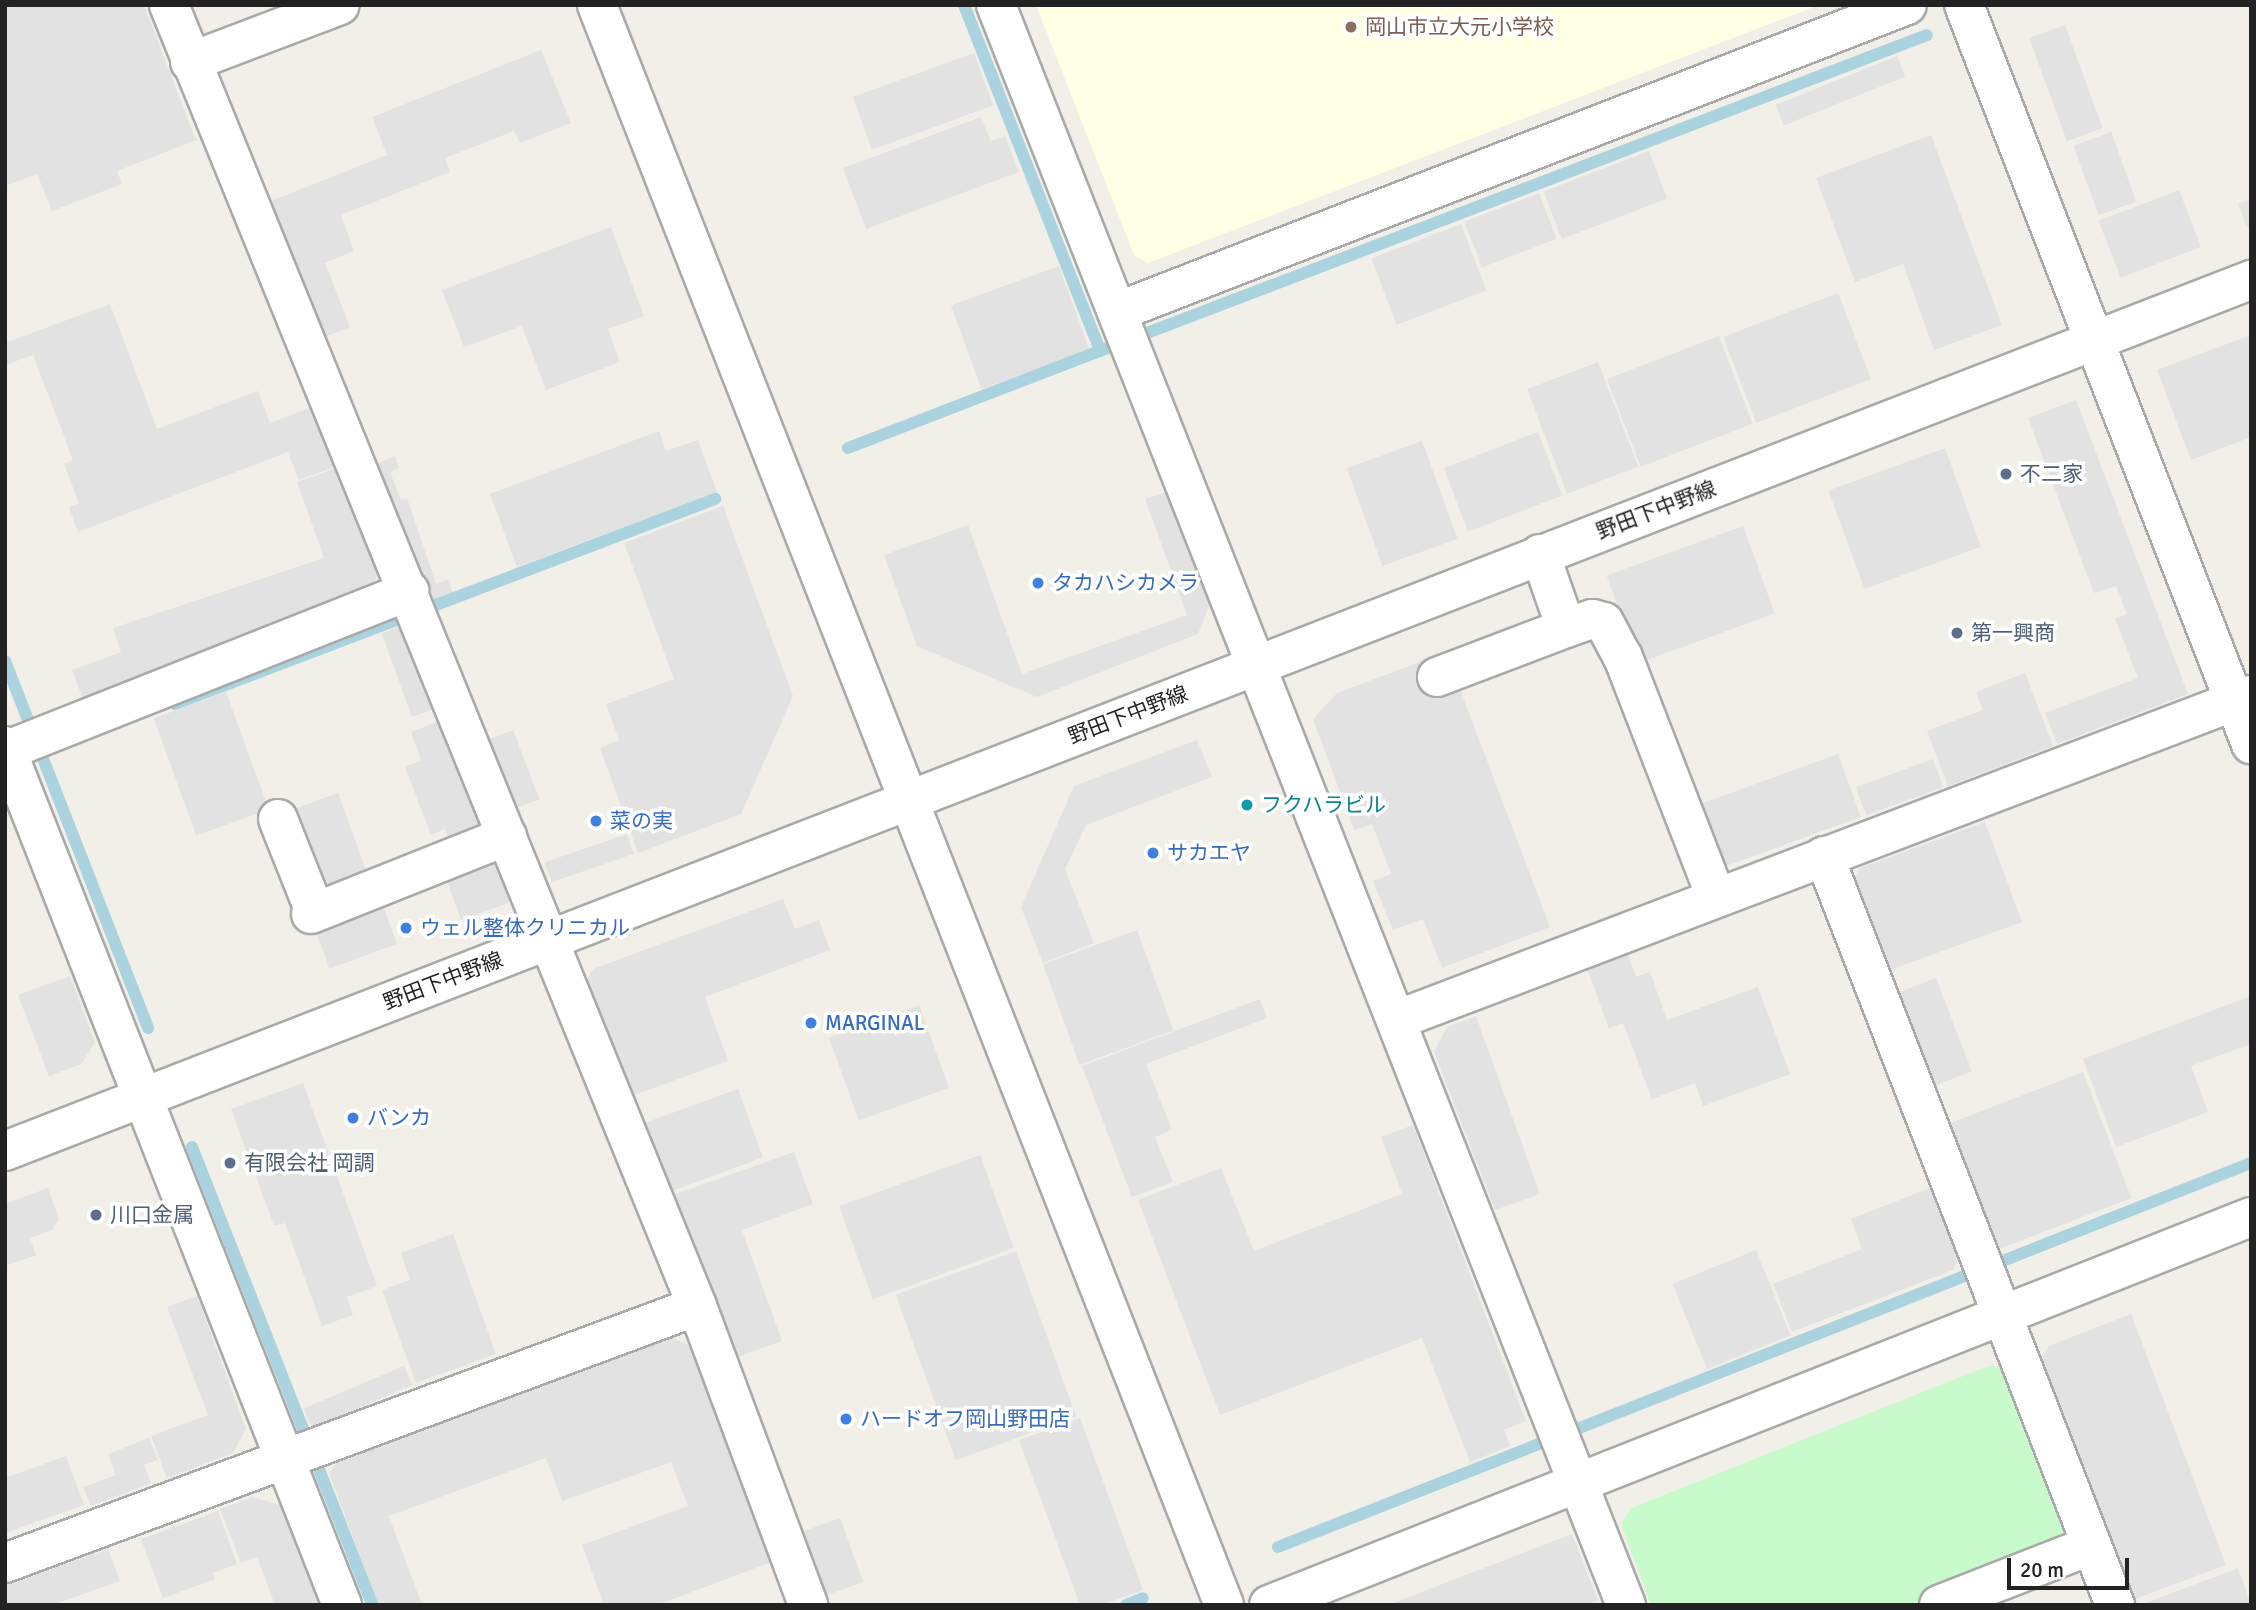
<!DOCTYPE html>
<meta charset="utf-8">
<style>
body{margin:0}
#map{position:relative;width:2256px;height:1610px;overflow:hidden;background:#f2efe9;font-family:Signika,"Noto Sans JP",sans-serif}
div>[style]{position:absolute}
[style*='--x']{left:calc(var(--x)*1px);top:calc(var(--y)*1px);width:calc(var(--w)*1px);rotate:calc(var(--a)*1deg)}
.education>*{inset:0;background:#ffffe5}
.park>*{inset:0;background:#c8facc}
.parking>*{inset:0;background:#e2e2e2;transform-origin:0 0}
.stream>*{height:12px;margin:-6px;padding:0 6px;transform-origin:6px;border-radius:6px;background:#aad3df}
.roads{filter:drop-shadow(2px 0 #a9a9a9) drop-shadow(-2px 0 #a9a9a9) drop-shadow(0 2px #a9a9a9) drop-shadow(0 -2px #a9a9a9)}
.minor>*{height:38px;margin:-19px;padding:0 19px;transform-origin:19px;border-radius:19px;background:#fff}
.dots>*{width:19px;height:19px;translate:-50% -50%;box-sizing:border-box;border:4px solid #fff;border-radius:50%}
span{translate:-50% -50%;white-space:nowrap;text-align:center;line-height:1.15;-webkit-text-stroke:7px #fff;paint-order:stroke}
.education-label{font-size:21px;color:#785e54}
.left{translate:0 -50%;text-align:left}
.service-label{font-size:21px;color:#4e5e75}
.street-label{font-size:21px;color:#222}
.shop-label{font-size:21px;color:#366cbe}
.culture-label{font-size:21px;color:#0d838f}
.frame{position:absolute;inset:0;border:7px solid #222;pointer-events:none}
.scale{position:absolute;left:2007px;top:1558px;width:122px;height:32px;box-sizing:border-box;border:4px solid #222;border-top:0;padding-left:9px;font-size:21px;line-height:24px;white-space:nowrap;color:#222;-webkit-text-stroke:5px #fff;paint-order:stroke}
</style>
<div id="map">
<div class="education">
<div style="clip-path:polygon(1036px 5px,1819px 5px,1148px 263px,1134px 255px)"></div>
</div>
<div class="park">
<div style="clip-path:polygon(1991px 1365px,2007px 1371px,2069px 1530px,2060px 1547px,1909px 1605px,1651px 1605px,1621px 1524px,1631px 1508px)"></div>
</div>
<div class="parking">
<div style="clip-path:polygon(16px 5px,144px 5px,196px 140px,117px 171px,122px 184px,52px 211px,37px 174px,5px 186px,5px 9px)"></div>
<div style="left:2065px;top:25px;width:110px;height:38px;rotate:70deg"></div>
<div style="clip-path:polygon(541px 50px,571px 123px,520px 143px,514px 131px,445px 158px,450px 172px,341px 215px,354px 251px,325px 263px,350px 327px,320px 339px,266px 203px,387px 155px,372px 117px)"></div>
<div style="left:974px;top:53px;width:56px;height:129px;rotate:70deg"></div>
<div style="left:1897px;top:56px;width:22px;height:131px;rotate:68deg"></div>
<div style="clip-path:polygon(981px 117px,991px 141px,1005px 136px,1019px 172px,866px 229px,843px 168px)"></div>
<div style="left:2111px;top:132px;width:74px;height:40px;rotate:70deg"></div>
<div style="clip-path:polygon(1931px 135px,2002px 325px,1934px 350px,1903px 264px,1855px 282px,1816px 178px)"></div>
<div style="left:1649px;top:151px;width:51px;height:113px;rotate:69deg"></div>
<div style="left:2179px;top:190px;width:61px;height:86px;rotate:69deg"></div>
<div style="left:1539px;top:193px;width:49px;height:80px;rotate:69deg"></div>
<div style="clip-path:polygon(2251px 199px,2251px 226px,2247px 227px,2238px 204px)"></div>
<div style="left:1461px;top:224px;width:71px;height:96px;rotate:69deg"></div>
<div style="clip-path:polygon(611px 227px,644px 316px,608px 329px,620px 362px,546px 390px,522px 326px,464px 347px,442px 290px)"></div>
<div style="left:1059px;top:266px;width:89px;height:115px;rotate:70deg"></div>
<div style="left:1838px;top:293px;width:92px;height:123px;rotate:69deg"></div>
<div style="clip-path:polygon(110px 304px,157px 429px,258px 391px,270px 423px,312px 407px,334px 467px,299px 480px,288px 452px,78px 532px,69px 507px,79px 503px,64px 464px,73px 460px,33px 355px,5px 365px,5px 343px)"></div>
<div style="clip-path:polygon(2251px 335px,2251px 437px,2191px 460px,2157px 370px)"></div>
<div style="left:1719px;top:336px;width:94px;height:120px;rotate:69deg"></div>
<div style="left:1598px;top:362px;width:112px;height:76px;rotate:69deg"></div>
<div style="clip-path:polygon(2076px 400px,2188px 694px,2057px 744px,2045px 713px,2138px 678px,2115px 619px,2127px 614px,2116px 586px,2094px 593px,2028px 418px)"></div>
<div style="clip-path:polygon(659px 431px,666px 451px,698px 440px,717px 492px,517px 567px,490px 494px)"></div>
<div style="left:1538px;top:432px;width:68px;height:101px;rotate:69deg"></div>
<div style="left:1422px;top:441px;width:104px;height:80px;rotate:70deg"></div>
<div style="left:1945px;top:448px;width:105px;height:124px;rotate:70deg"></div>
<div style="clip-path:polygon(395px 456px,399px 468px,390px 472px,401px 500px,407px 498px,436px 584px,448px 580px,453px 593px,425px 604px,371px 466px)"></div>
<div style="clip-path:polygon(336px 468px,378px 572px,374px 585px,83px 699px,72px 670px,121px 652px,113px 628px,324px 558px,297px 482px)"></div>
<div style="clip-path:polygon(1167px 492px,1209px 606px,1198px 634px,1037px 697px,917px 646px,884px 555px,968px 525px,1022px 674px,1187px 615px,1145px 499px)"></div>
<div style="clip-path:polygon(723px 506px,793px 696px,741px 814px,638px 853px,600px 748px,619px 740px,606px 704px,674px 679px,624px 543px)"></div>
<div style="left:1743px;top:526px;width:93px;height:145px;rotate:70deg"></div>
<div style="left:407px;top:624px;width:89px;height:27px;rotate:70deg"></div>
<div style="clip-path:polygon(1446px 652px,1550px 927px,1442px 968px,1423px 919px,1393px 930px,1373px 881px,1391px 874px,1372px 824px,1354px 830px,1313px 719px,1337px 693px)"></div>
<div style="clip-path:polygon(2025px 673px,2053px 746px,1948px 786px,1927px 731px,1983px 710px,1976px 692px)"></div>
<div style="left:226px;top:692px;width:125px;height:77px;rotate:70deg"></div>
<div style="clip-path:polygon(445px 719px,486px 828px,450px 841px,445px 829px,431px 835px,405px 767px,421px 760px,411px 732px)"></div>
<div style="left:513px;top:730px;width:74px;height:31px;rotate:69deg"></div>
<div style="clip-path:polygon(1197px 740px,1212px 777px,1086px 825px,1065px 869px,1094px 943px,1043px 963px,1021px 907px,1074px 786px)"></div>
<div style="left:1838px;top:754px;width:67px;height:155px;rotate:70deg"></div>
<div style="left:1933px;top:759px;width:30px;height:82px;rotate:70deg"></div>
<div style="left:338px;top:793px;width:90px;height:58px;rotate:70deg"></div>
<div style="clip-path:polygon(1985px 822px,2022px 922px,1887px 971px,1853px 880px,1860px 868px)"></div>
<div style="left:627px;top:834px;width:21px;height:87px;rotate:71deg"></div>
<div style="clip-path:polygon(498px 851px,514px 891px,508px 903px,461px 920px,444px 872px)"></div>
<div style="left:380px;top:897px;width:50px;height:72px;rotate:70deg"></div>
<div style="clip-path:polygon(783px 899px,795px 929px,819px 920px,830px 950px,705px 997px,728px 1061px,626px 1098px,584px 985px,593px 969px)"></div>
<div style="left:1137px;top:930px;width:107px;height:100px;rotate:70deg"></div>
<div style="clip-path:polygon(1628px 954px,1636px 977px,1650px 972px,1667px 1020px,1758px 987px,1790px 1074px,1703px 1106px,1695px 1083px,1652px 1099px,1623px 1023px,1609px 1028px,1587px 969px)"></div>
<div style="clip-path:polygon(70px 976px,95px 1043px,81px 1064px,49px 1076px,18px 995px)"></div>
<div style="left:1936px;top:978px;width:100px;height:42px;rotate:69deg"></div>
<div style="clip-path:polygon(2251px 996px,2251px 1044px,2191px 1066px,2208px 1112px,2116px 1147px,2083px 1059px)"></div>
<div style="clip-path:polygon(1260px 999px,1267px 1018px,1146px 1064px,1172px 1130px,1155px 1137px,1173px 1182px,1132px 1197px,1082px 1066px)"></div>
<div style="left:919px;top:1005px;width:88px;height:96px;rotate:70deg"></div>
<div style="clip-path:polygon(1476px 1016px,1540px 1194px,1495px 1210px,1434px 1052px,1447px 1027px)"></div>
<div style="left:2083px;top:1072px;width:135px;height:142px;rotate:69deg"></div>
<div style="clip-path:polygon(303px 1083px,377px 1286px,347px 1297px,353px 1315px,322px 1326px,285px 1223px,274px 1226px,231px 1109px)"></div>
<div style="left:738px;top:1089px;width:73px;height:101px;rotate:70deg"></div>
<div style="clip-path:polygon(1413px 1125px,1526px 1421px,1504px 1430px,1510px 1446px,1470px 1462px,1422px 1338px,1220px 1415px,1138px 1200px,1221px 1168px,1254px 1251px,1402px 1194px,1381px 1137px)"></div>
<div style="clip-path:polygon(794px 1152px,813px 1204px,742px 1230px,782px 1341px,734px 1358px,670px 1196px)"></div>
<div style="left:980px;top:1155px;width:99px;height:150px;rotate:70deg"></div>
<div style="clip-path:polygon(1935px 1186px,1961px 1253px,1953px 1270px,1792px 1332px,1773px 1284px,1862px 1249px,1851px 1219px)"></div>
<div style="clip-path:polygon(48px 1188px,59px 1219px,52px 1230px,30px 1238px,36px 1255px,5px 1266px,5px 1204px)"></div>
<div style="clip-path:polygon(453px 1234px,496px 1354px,416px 1383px,382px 1290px,410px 1280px,401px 1253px)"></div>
<div style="left:1756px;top:1250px;width:92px;height:90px;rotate:68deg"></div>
<div style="left:1016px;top:1251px;width:176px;height:128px;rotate:70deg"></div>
<div style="clip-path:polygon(197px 1296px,246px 1429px,233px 1453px,167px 1478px,151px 1436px,208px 1415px,167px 1307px)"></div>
<div style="clip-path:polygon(2131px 1314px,2226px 1565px,2130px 1601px,2040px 1363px,2049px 1346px)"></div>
<div style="clip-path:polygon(671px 1337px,692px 1347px,771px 1562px,657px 1605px,604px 1605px,582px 1545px,688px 1506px,671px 1462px,562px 1501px,546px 1458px,389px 1516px,422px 1605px,378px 1605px,329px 1473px,337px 1463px)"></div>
<div style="left:404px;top:1366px;width:21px;height:109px;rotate:67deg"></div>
<div style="clip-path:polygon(1080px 1418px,1143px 1590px,1102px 1605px,1080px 1605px,1019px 1440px)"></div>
<div style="clip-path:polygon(149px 1438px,158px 1460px,144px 1465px,151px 1483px,91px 1506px,83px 1487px,116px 1475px,108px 1454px)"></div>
<div style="clip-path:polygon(66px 1456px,84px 1505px,5px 1533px,5px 1478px)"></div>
<div style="clip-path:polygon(252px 1497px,283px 1506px,320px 1605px,275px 1605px,257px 1557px,241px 1563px,220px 1509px)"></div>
<div style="clip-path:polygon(218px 1511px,237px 1564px,213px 1573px,215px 1579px,163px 1598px,141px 1539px)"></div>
<div style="left:840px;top:1518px;width:68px;height:42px;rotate:70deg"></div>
<div style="clip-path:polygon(1572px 1534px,1598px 1600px,1586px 1605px,1388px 1605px)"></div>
<div style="clip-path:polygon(108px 1549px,120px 1581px,52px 1605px,5px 1605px,5px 1586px)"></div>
<div style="clip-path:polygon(2238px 1568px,2251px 1605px,2140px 1605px)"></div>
</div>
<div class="stream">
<div style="--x:964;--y:5;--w:372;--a:68.5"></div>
<div style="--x:1100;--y:351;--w:885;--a:-20.91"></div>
<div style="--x:848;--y:448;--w:270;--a:-21.1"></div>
<div style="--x:5;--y:661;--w:394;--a:68.7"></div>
<div style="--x:175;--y:704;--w:578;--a:-20.79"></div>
<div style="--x:192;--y:1147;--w:492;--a:68.5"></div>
<div style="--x:1278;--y:1547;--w:1046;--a:-21.54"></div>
<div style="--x:1126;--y:1605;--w:18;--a:-22"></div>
</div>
<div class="roads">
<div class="minor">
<div style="--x:169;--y:5;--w:1404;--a:67.91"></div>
<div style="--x:697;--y:1306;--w:319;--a:69.6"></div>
<div style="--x:597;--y:5;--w:1718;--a:68.6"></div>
<div style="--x:996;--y:5;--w:1720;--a:68.51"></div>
<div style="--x:1964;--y:5;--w:793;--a:68.78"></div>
<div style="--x:190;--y:62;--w:160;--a:-20.8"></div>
<div style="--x:1119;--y:311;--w:845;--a:-21.22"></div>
<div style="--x:1540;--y:554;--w:78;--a:70.6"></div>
<div style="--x:1437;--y:677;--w:138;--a:-20.8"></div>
<div style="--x:1566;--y:628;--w:28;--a:-19"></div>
<div style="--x:1592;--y:619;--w:12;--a:14"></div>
<div style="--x:1604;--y:622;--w:40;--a:62"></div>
<div style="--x:1623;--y:657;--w:257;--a:68.8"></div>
<div style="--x:5;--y:746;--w:923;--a:68.58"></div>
<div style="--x:5;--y:751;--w:435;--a:-21.6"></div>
<div style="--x:278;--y:819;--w:100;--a:68.3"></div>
<div style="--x:1824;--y:856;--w:804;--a:68.77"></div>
<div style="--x:311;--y:914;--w:211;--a:-21.7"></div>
<div style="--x:1399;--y:1019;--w:912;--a:-20.82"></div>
<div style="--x:5;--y:1151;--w:2409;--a:-21.2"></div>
<div style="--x:5;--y:1563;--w:738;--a:-20.37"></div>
<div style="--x:1269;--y:1605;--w:1056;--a:-21.56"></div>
<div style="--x:1939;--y:1605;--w:164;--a:-21.4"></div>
</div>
</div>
<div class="dots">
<div style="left:1351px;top:27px;background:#8d6e63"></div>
<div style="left:2006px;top:474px;background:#5c6f8a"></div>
<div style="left:1038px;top:583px;background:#3f7fe0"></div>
<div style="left:1957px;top:633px;background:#5c6f8a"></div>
<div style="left:1247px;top:805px;background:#0f9aa8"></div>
<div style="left:596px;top:821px;background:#3f7fe0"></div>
<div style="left:1153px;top:853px;background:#3f7fe0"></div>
<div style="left:406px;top:928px;background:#3f7fe0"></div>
<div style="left:811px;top:1023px;background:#3f7fe0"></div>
<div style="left:353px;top:1118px;background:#3f7fe0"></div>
<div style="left:230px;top:1163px;background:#5c6f8a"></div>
<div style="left:96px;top:1215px;background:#5c6f8a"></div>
<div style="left:846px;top:1419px;background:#3f7fe0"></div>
</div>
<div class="education-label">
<span class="left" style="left:1365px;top:27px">岡山市立大元小学校</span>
</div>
<div class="service-label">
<span class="left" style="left:2020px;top:474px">不二家</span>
<span class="left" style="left:1971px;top:633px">第一興商</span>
<span class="left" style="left:244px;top:1163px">有限会社 岡調</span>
<span class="left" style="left:110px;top:1215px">川口金属</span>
</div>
<div class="street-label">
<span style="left:1656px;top:510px;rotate:-21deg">野田下中野線</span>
<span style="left:1128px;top:715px;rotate:-21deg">野田下中野線</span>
<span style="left:443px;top:981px;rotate:-21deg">野田下中野線</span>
</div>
<div class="shop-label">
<span class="left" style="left:1052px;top:583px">タカハシカメラ</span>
<span class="left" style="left:610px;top:821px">菜の実</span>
<span class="left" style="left:1167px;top:853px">サカエヤ</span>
<span class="left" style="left:420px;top:928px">ウェル整体クリニカル</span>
<span class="left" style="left:825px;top:1023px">MARGINAL</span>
<span class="left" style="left:367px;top:1118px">バンカ</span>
<span class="left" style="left:860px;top:1419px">ハードオフ岡山野田店</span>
</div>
<div class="culture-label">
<span class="left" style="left:1261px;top:805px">フクハラビル</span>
</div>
<div class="frame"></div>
<div class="scale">20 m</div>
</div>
